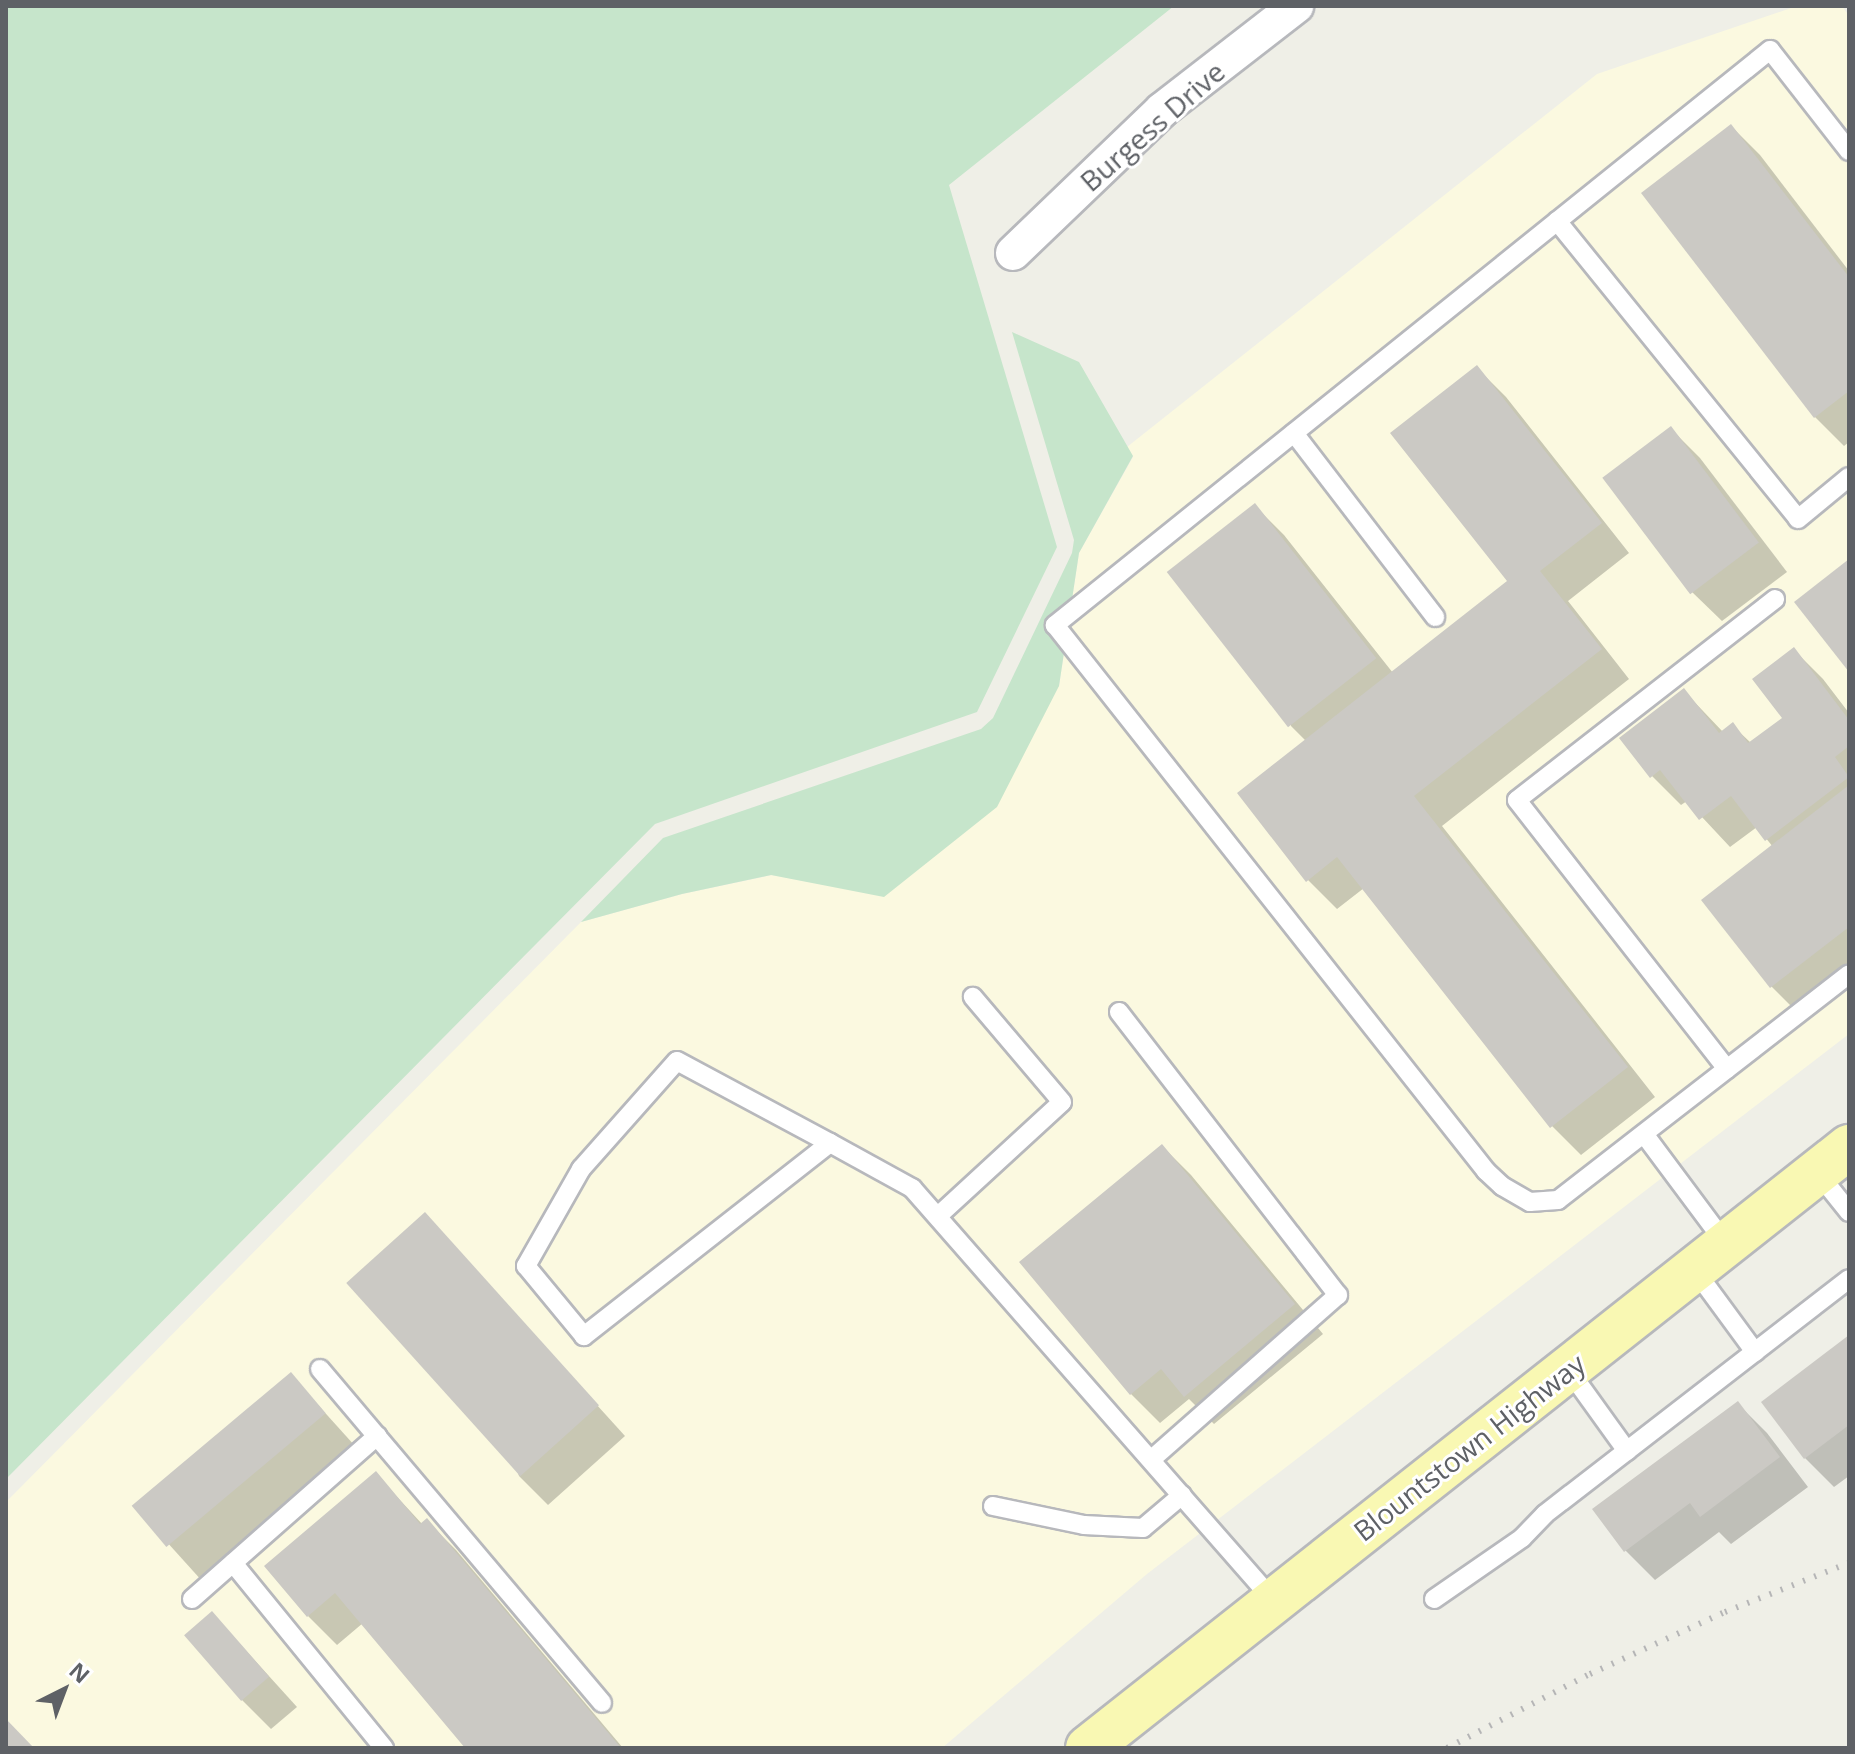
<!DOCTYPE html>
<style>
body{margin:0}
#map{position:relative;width:1855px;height:1754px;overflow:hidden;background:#efefe7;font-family:"Open Sans",sans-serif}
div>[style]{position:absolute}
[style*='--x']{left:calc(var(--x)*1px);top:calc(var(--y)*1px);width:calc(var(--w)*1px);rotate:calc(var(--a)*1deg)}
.commercial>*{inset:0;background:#fbf9e0}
.green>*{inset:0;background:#c6e5cb}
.shadow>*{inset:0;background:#0003;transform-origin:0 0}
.building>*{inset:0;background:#cbc9c4;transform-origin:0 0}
.roads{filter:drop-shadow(2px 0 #b7b8bc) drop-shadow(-2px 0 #b7b8bc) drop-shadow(0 2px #b7b8bc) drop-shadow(0 -2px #b7b8bc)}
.service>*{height:18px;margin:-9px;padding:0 9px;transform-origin:9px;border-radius:9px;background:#fff}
.minor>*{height:34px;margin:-17px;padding:0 17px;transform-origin:17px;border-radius:17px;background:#fff}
.primary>*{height:44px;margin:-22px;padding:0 22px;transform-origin:22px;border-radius:22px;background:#f9f8b3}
.rail>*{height:6px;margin-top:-3px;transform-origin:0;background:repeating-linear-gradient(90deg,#b5b5b6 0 2px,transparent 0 12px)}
span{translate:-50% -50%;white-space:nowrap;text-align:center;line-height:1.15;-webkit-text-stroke:6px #fff;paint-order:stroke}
.street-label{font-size:28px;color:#5e6166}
.frame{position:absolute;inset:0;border:8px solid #5e6166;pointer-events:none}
.north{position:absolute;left:24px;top:1650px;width:80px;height:80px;-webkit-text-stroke:6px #fff;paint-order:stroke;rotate:42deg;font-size:22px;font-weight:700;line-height:32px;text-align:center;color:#5e6166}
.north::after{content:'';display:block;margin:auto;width:28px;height:36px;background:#5e6166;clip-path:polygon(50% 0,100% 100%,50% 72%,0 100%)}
</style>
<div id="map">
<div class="commercial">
<div style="clip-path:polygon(1797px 6px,1842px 6px,1849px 16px,1849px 1034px,1147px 1574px,942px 1748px,6px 1748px,6px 1502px,581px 922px,682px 894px,772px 875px,884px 896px,1059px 686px,1079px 553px,1133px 457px,1127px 447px,1597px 74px)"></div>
</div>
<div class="green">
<div style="clip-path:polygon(6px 6px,1174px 6px,949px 185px,1057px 547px,977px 712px,655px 824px,6px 1479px)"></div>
<div style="clip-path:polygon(1012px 332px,1079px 362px,1133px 456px,1079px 553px,1059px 686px,997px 807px,884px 897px,771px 875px,682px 894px,581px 922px,663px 838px,981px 729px,993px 718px,1072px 553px,1074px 540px)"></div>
</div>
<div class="shadow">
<div style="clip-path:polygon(1731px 126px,1760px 155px,1849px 271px,1849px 442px,1844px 446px,1815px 417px)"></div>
<div style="clip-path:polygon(1477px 368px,1506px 397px,1629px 553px,1568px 601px,1629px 679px,1442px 826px,1655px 1097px,1581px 1155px,1552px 1126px,1364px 888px,1337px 909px,1308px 880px,1306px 741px,1291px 726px,1255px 506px,1284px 535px,1393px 673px,1510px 582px)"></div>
<div style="clip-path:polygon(1671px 429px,1700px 458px,1787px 572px,1722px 621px,1692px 592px)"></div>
<div style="clip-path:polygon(1794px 650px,1823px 679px,1849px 713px,1849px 979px,1801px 1016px,1772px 987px,1704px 900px,1773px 847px,1757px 827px,1730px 847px,1687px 801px,1681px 805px,1652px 776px,1684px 691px,1723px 732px,1732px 725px,1751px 743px,1785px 718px)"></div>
<div style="clip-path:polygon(1162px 1146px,1191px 1175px,1323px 1334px,1214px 1424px,1189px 1399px,1160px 1423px,1131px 1394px)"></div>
<div style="clip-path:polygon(425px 1215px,625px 1436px,548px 1505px,519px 1476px)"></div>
<div style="clip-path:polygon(1849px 1337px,1849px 1476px,1834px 1487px,1805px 1458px)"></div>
<div style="left:291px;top:1375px;width:92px;height:204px;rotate:48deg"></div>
<div style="clip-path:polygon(1738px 1404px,1767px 1433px,1808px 1487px,1731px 1544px,1719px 1532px,1655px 1580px,1626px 1551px,1595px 1509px)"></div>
<div style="clip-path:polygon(376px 1474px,423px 1525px,427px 1521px,456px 1550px,623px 1748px,468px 1748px,363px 1623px,337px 1645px,308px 1616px)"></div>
<div style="clip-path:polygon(212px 1613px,297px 1707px,271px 1729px,242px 1700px)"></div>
</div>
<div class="building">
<div style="clip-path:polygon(1731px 124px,1849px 277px,1849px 391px,1814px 418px,1641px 193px)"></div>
<div style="clip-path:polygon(1477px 365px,1602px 523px,1540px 571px,1602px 649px,1414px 796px,1628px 1067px,1550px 1128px,1337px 857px,1306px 882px,1237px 793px,1507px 581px,1390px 433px)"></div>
<div style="left:1671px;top:426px;width:146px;height:86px;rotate:53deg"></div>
<div style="left:1255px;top:503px;width:197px;height:112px;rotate:52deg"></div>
<div style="clip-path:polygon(1849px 559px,1849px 672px,1794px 602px)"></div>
<div style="clip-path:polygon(1794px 647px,1849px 720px,1849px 746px,1835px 757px,1849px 777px,1765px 841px,1731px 796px,1699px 820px,1660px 770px,1650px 778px,1619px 738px,1684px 688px,1719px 733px,1733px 722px,1748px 743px,1782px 718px,1752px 679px)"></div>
<div style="clip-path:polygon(1849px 785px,1849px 927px,1770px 988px,1701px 900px)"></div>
<div style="clip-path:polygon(1162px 1144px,1295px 1304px,1184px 1397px,1161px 1369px,1130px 1395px,1019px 1262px)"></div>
<div style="left:425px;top:1212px;width:260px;height:106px;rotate:48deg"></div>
<div style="clip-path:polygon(1849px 1335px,1849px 1425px,1804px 1459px,1761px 1402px)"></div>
<div style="left:291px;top:1372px;width:54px;height:208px;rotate:50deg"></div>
<div style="clip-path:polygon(1738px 1401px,1780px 1457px,1700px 1517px,1690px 1503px,1624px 1552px,1592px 1509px)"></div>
<div style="clip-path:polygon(376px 1471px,420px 1524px,427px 1518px,621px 1748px,465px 1748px,335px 1593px,307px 1617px,264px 1566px)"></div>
<div style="left:212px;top:1611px;width:87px;height:37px;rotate:49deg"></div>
<div style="clip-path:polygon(6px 1719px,34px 1748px,6px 1748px)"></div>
</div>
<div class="roads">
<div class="service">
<div style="--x:1849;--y:151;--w:128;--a:-128"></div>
<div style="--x:1770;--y:50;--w:918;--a:141.19"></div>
<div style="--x:1055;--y:625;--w:696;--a:51.71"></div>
<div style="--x:1486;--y:1171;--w:22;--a:43"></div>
<div style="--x:1502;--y:1186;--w:32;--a:30"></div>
<div style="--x:1530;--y:1202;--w:28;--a:-4"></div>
<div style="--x:1558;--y:1200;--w:368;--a:-37.8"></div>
<div style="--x:1557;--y:221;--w:383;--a:51"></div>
<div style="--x:1798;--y:519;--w:66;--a:-39.5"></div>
<div style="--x:1294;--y:433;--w:232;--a:52.5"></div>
<div style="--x:1119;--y:1012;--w:358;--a:52.3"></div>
<div style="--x:1338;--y:1295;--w:249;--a:138.6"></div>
<div style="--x:1727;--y:1069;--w:341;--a:-128"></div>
<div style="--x:1517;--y:800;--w:327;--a:-37.9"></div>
<div style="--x:1644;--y:1134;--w:137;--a:53.3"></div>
<div style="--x:830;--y:1143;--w:313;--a:141.9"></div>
<div style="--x:584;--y:1336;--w:91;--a:-129.6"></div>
<div style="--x:526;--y:1266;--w:112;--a:-60.4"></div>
<div style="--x:581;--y:1169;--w:144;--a:-48.4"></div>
<div style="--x:677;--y:1061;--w:174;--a:28.2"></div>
<div style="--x:830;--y:1143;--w:94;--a:28.8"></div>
<div style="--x:912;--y:1188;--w:549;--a:48.77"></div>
<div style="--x:1817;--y:1172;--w:51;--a:51.3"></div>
<div style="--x:938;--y:1216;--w:168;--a:-42.6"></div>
<div style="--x:1062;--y:1102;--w:138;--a:-130.3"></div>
<div style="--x:1694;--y:1269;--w:103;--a:53.7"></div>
<div style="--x:320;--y:1369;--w:437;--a:49.8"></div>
<div style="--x:1568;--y:1369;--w:101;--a:54.3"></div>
<div style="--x:993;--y:1506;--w:93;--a:11.8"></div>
<div style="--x:1084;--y:1525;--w:59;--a:2.9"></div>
<div style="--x:1143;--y:1528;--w:51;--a:-40.2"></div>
<div style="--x:233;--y:1563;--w:239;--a:50.8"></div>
<div style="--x:192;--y:1599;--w:247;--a:-41.4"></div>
<div style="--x:1434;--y:1599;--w:107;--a:-34.7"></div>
<div style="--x:1522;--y:1538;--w:33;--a:-46"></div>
<div style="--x:1545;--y:1514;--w:384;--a:-37.7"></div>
</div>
<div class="minor">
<div style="--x:1013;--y:253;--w:207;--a:-43.8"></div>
<div style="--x:1162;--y:110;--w:170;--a:-37.8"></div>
</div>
<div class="primary">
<div style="--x:1088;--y:1748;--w:970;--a:-38.3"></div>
</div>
</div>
<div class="rail">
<div style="--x:1447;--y:1748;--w:161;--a:-27.4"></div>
<div style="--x:1590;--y:1674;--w:149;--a:-24.7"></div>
<div style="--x:1725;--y:1612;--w:133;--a:-21.6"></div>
</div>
<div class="street-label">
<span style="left:1152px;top:126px;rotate:-41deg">Burgess Drive</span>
<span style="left:1469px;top:1447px;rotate:-38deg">Blountstown Highway</span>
</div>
<div class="frame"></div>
<div class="north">N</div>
</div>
